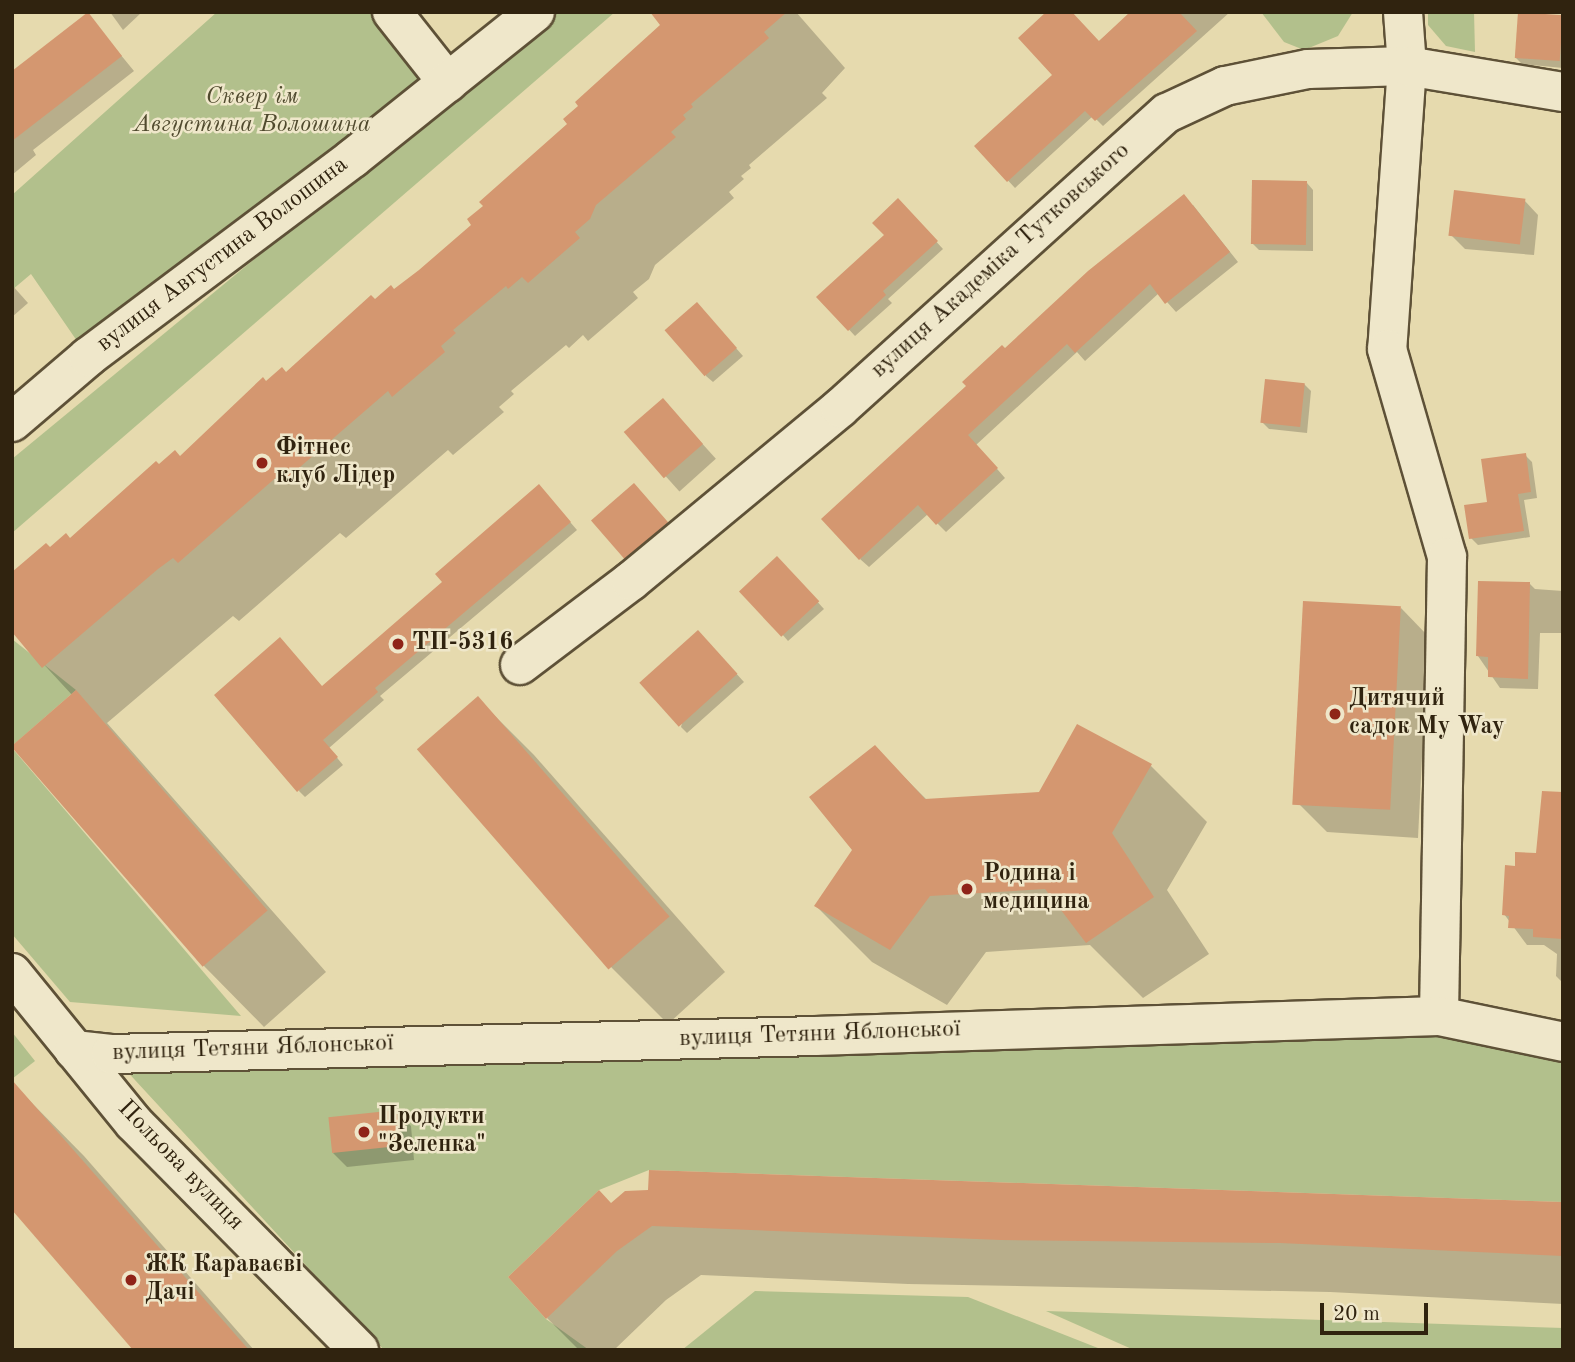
<!DOCTYPE html>
<meta charset="utf-8">
<style>
body{margin:0}
#map{position:relative;width:1575px;height:1362px;overflow:hidden;background:#e6daae;font-family:"Old Standard TT",serif}
div>[style]{position:absolute}
[style*='--x']{left:calc(var(--x)*1px);top:calc(var(--y)*1px);width:calc(var(--w)*1px);rotate:calc(var(--a)*1deg)}
.green>*{inset:0;background:#b2c08c}
.shadow>*{inset:0;background:#0003;transform-origin:0 0}
.building>*{inset:0;background:#d49770;transform-origin:0 0}
.roads{filter:drop-shadow(2px 0 #5e5137) drop-shadow(-2px 0 #5e5137) drop-shadow(0 2px #5e5137) drop-shadow(0 -2px #5e5137)}
.minor>*{height:38px;margin:-19px;padding:0 19px;transform-origin:19px;border-radius:19px;background:#efe7ca}
.dots>*{width:19px;height:19px;translate:-50% -50%;box-sizing:border-box;border:4px solid #efe7ca;border-radius:50%}
span{translate:-50% -50%;white-space:nowrap;text-align:center;line-height:1.15;-webkit-text-stroke:5px #efe7ca;paint-order:stroke}
.park-label{font-size:24px;color:#504a2e;font-style:italic}
.street-label{font-size:24px;color:#30230f}
.poi-label{font-size:24px;color:#30230f;font-weight:700}
.left{translate:0 -50%;text-align:left}
.frame{position:absolute;inset:0;border:14px solid #30230f;pointer-events:none}
.scale{position:absolute;left:1320px;top:1303px;width:108px;height:32px;box-sizing:border-box;border:4px solid #30230f;border-top:0;padding-left:9px;font-size:21px;line-height:24px;white-space:nowrap;color:#30230f;-webkit-text-stroke:5px #efe7ca;paint-order:stroke}
</style>
<div id="map">
<div class="green">
<div style="clip-path:polygon(217px 12px,392px 12px,448px 83px,88px 357px,31px 274px,12px 290px,12px 195px)"></div>
<div style="clip-path:polygon(554px 12px,615px 12px,12px 533px,12px 459px)"></div>
<div style="clip-path:polygon(1261px 12px,1353px 12px,1338px 36px,1304px 50px,1284px 42px)"></div>
<div style="clip-path:polygon(1428px 12px,1474px 12px,1475px 52px,1446px 46px,1428px 25px)"></div>
<div style="clip-path:polygon(12px 639px,76px 690px,12px 746px)"></div>
<div style="clip-path:polygon(12px 748px,241px 1016px,70px 1002px,12px 934px)"></div>
<div style="clip-path:polygon(1383px 1016px,1563px 1050px,1563px 1202px,649px 1170px,599px 1190px,508px 1277px,546px 1319px,589px 1350px,384px 1350px,111px 1054px)"></div>
<div style="clip-path:polygon(12px 1032px,35px 1061px,12px 1079px)"></div>
<div style="clip-path:polygon(755px 1291px,968px 1297px,1103px 1350px,682px 1350px)"></div>
<div style="clip-path:polygon(1046px 1311px,1563px 1328px,1563px 1350px,1134px 1350px)"></div>
</div>
<div class="shadow">
<div style="clip-path:polygon(110px 12px,142px 12px,123px 30px)"></div>
<div style="clip-path:polygon(667px 12px,796px 12px,845px 68px,822px 93px,827px 98px,749px 165px,751px 168px,741px 176px,744px 179px,729px 192px,734px 198px,655px 265px,649px 279px,633px 292px,638px 298px,588px 341px,583px 335px,569px 348px,566px 345px,511px 391px,514px 394px,499px 407px,504px 412px,453px 455px,448px 450px,346px 538px,340px 533px,239px 621px,233px 616px,107px 723px,326px 972px,264px 1027px,204px 966px,73px 696px,12px 630px,50px 549px,70px 540px,159px 467px,180px 458px,267px 383px,287px 374px,375px 301px,395px 291px,474px 225px,662px 25px)"></div>
<div style="clip-path:polygon(1133px 12px,1230px 12px,1103px 126px,1093px 116px,1015px 188px,976px 146px)"></div>
<div style="clip-path:polygon(88px 15px,134px 71px,33px 150px,36px 155px,12px 175px,12px 75px)"></div>
<div style="clip-path:polygon(1563px 16px,1563px 68px,1522px 64px,1515px 57px)"></div>
<div style="clip-path:polygon(1307px 183px,1313px 190px,1313px 251px,1259px 250px,1253px 244px)"></div>
<div style="clip-path:polygon(898px 200px,943px 249px,888px 299px,892px 303px,855px 336px,819px 297px,886px 235px)"></div>
<div style="clip-path:polygon(1524px 200px,1538px 215px,1534px 255px,1465px 249px,1451px 235px)"></div>
<div style="clip-path:polygon(1193px 205px,1238px 262px,1176px 312px,1159px 293px,1085px 361px,1077px 352px,976px 445px,1005px 478px,946px 532px,928px 514px,869px 567px,860px 559px,1005px 350px)"></div>
<div style="clip-path:polygon(12px 285px,28px 303px,12px 317px)"></div>
<div style="clip-path:polygon(703px 311px,743px 356px,713px 382px,706px 376px)"></div>
<div style="clip-path:polygon(1304px 384px,1311px 391px,1307px 433px,1269px 429px,1262px 422px)"></div>
<div style="left:663px;top:400px;width:79px;height:49px;rotate:48deg"></div>
<div style="clip-path:polygon(1525px 455px,1532px 462px,1537px 498px,1524px 500px,1530px 537px,1478px 545px,1471px 538px)"></div>
<div style="clip-path:polygon(641px 492px,673px 529px,632px 564px,625px 557px)"></div>
<div style="clip-path:polygon(545px 493px,577px 530px,380px 696px,384px 700px,329px 748px,343px 765px,305px 797px,299px 791px,323px 688px)"></div>
<div style="clip-path:polygon(784px 565px,824px 609px,788px 641px,782px 634px)"></div>
<div style="clip-path:polygon(1530px 584px,1535px 589px,1563px 591px,1563px 633px,1540px 633px,1538px 689px,1500px 688px,1478px 656px)"></div>
<div style="clip-path:polygon(1401px 608px,1428px 636px,1418px 838px,1327px 832px,1299px 804px)"></div>
<div style="clip-path:polygon(705px 639px,744px 682px,687px 733px,681px 727px)"></div>
<div style="clip-path:polygon(478px 699px,534px 755px,725px 972px,668px 1024px,612px 968px,420px 750px)"></div>
<div style="clip-path:polygon(875px 748px,928px 801px,1040px 794px,1151px 766px,1207px 822px,1167px 890px,1209px 954px,1143px 998px,1090px 945px,986px 952px,947px 1005px,872px 962px,816px 906px,854px 850px)"></div>
<div style="clip-path:polygon(1563px 848px,1563px 983px,1556px 976px,1557px 954px,1544px 945px,1527px 945px,1504px 914px,1516px 868px)"></div>
<div style="clip-path:polygon(24px 1095px,84px 1156px,254px 1350px,135px 1350px)"></div>
<div style="clip-path:polygon(396px 1112px,411px 1126px,414px 1160px,347px 1167px,333px 1153px)"></div>
<div style="clip-path:polygon(1563px 1204px,1563px 1304px,1330px 1292px,908px 1284px,701px 1275px,666px 1300px,614px 1350px,579px 1350px,547px 1318px,611px 1205px)"></div>
</div>
<div class="building">
<div style="clip-path:polygon(88px 12px,122px 56px,12px 141px,12px 71px)"></div>
<div style="clip-path:polygon(650px 12px,787px 12px,764px 32px,769px 38px,691px 104px,693px 107px,683px 115px,686px 119px,671px 132px,676px 137px,596px 205px,590px 219px,575px 232px,580px 238px,528px 283px,522px 277px,508px 289px,506px 286px,453px 330px,456px 333px,441px 346px,445px 352px,392px 397px,388px 391px,285px 480px,280px 474px,178px 563px,173px 558px,158px 569px,42px 668px,12px 632px,12px 572px,46px 543px,50px 547px,66px 533px,70px 538px,156px 461px,159px 464px,175px 450px,180px 456px,263px 377px,266px 381px,282px 367px,286px 372px,371px 295px,375px 299px,391px 285px,394px 289px,419px 270px,471px 225px,467px 219px,483px 206px,479px 202px,567px 124px,563px 119px,578px 106px,575px 102px,660px 25px)"></div>
<div style="clip-path:polygon(1046px 12px,1072px 12px,1099px 41px,1130px 12px,1179px 12px,1197px 31px,1095px 121px,1085px 111px,1007px 182px,974px 146px,1052px 75px,1018px 38px)"></div>
<div style="left:1518px;top:12px;width:45px;height:46px;rotate:4deg"></div>
<div style="left:1252px;top:180px;width:55px;height:64px;rotate:1deg"></div>
<div style="left:1454px;top:190px;width:72px;height:46px;rotate:7deg"></div>
<div style="clip-path:polygon(1184px 194px,1230px 252px,1165px 304px,1150px 284px,1075px 353px,1067px 344px,968px 435px,998px 468px,936px 525px,918px 505px,859px 560px,821px 519px,966px 386px,962px 382px,1002px 345px,1005px 348px,1088px 271px)"></div>
<div style="clip-path:polygon(898px 198px,938px 241px,883px 291px,886px 295px,848px 331px,816px 297px,884px 235px,872px 223px)"></div>
<div style="left:697px;top:302px;width:61px;height:43px;rotate:49deg"></div>
<div style="left:1265px;top:379px;width:40px;height:44px;rotate:6deg"></div>
<div style="left:663px;top:398px;width:61px;height:52px;rotate:49deg"></div>
<div style="clip-path:polygon(1526px 453px,1531px 492px,1518px 494px,1524px 531px,1469px 539px,1464px 505px,1487px 502px,1481px 459px)"></div>
<div style="left:634px;top:483px;width:52px;height:57px;rotate:49deg"></div>
<div style="clip-path:polygon(539px 484px,571px 522px,375px 688px,378px 692px,323px 740px,338px 757px,297px 792px,214px 695px,280px 637px,322px 686px,442px 582px,435px 574px)"></div>
<div style="left:777px;top:556px;width:62px;height:52px;rotate:47deg"></div>
<div style="clip-path:polygon(1478px 581px,1530px 582px,1528px 679px,1488px 677px,1488px 657px,1476px 656px)"></div>
<div style="left:1303px;top:601px;width:98px;height:204px;rotate:3deg"></div>
<div style="left:698px;top:630px;width:59px;height:79px;rotate:48deg"></div>
<div style="left:76px;top:690px;width:292px;height:86px;rotate:49deg"></div>
<div style="left:478px;top:696px;width:292px;height:81px;rotate:49deg"></div>
<div style="clip-path:polygon(1077px 724px,1152px 764px,1112px 833px,1154px 897px,1086px 943px,1045px 889px,930px 896px,890px 950px,814px 906px,852px 850px,809px 797px,875px 745px,925px 799px,1039px 792px)"></div>
<div style="clip-path:polygon(1542px 791px,1563px 792px,1563px 939px,1533px 937px,1533px 929px,1508px 928px,1509px 916px,1502px 915px,1505px 865px,1515px 866px,1515px 852px,1536px 853px)"></div>
<div style="clip-path:polygon(12px 1080px,249px 1350px,133px 1350px,12px 1210px)"></div>
<div style="left:397px;top:1110px;width:36px;height:69px;rotate:84deg"></div>
<div style="clip-path:polygon(649px 1170px,1563px 1202px,1563px 1256px,1280px 1243px,1001px 1240px,652px 1226px,617px 1251px,546px 1319px,508px 1277px,599px 1190px,611px 1203px,625px 1191px,648px 1190px)"></div>
</div>
<div class="roads">
<div class="minor">
<div style="--x:392;--y:12;--w:90;--a:51.7"></div>
<div style="--x:1403;--y:12;--w:54;--a:85.8"></div>
<div style="--x:1407;--y:66;--w:284;--a:94"></div>
<div style="--x:1387;--y:349;--w:216;--a:73.9"></div>
<div style="--x:1447;--y:557;--w:459;--a:91"></div>
<div style="--x:12;--y:422;--w:100;--a:-40.5"></div>
<div style="--x:88;--y:357;--w:331;--a:-36.9"></div>
<div style="--x:353;--y:158;--w:233;--a:-38.7"></div>
<div style="--x:520;--y:665;--w:139;--a:-37.1"></div>
<div style="--x:631;--y:581;--w:271;--a:-39.6"></div>
<div style="--x:840;--y:408;--w:440;--a:-42.1"></div>
<div style="--x:1167;--y:113;--w:64;--a:-25"></div>
<div style="--x:1225;--y:86;--w:85;--a:-11.6"></div>
<div style="--x:1308;--y:69;--w:99;--a:-1.7"></div>
<div style="--x:1407;--y:66;--w:158;--a:9.5"></div>
<div style="--x:12;--y:973;--w:193;--a:50.9"></div>
<div style="--x:134;--y:1123;--w:320;--a:45.3"></div>
<div style="--x:74;--y:1050;--w:37;--a:6"></div>
<div style="--x:111;--y:1054;--w:704;--a:-1.46"></div>
<div style="--x:815;--y:1036;--w:624;--a:-1.84"></div>
<div style="--x:1439;--y:1016;--w:127;--a:11.8"></div>
</div>
</div>
<div class="dots">
<div style="left:262px;top:463px;background:#8f2418"></div>
<div style="left:398px;top:644px;background:#8f2418"></div>
<div style="left:1335px;top:714px;background:#8f2418"></div>
<div style="left:967px;top:889px;background:#8f2418"></div>
<div style="left:364px;top:1132px;background:#8f2418"></div>
<div style="left:131px;top:1280px;background:#8f2418"></div>
</div>
<div class="park-label">
<span style="left:252px;top:112px">Сквер ім<br>Августина Волошина</span>
</div>
<div class="street-label">
<span style="left:223px;top:255px;rotate:-37deg">вулиця Августина Волошина</span>
<span style="left:1001px;top:261px;rotate:-42deg">вулиця Академіка Тутковського</span>
<span style="left:820px;top:1035px;rotate:-2deg">вулиця Тетяни Яблонської</span>
<span style="left:253px;top:1049px;rotate:-2deg">вулиця Тетяни Яблонської</span>
<span style="left:180px;top:1166px;rotate:46deg">Польова вулиця</span>
</div>
<div class="poi-label">
<span class="left" style="left:276px;top:463px">Фітнес<br>клуб Лідер</span>
<span class="left" style="left:412px;top:644px">ТП-5316</span>
<span class="left" style="left:1349px;top:714px">Дитячий<br>садок My Way</span>
<span class="left" style="left:983px;top:889px">Родина і<br>медицина</span>
<span class="left" style="left:378px;top:1132px">Продукти<br>"Зеленка"</span>
<span class="left" style="left:145px;top:1280px">ЖК Караваєві<br>Дачі</span>
</div>
<div class="frame"></div>
<div class="scale">20 m</div>
</div>
